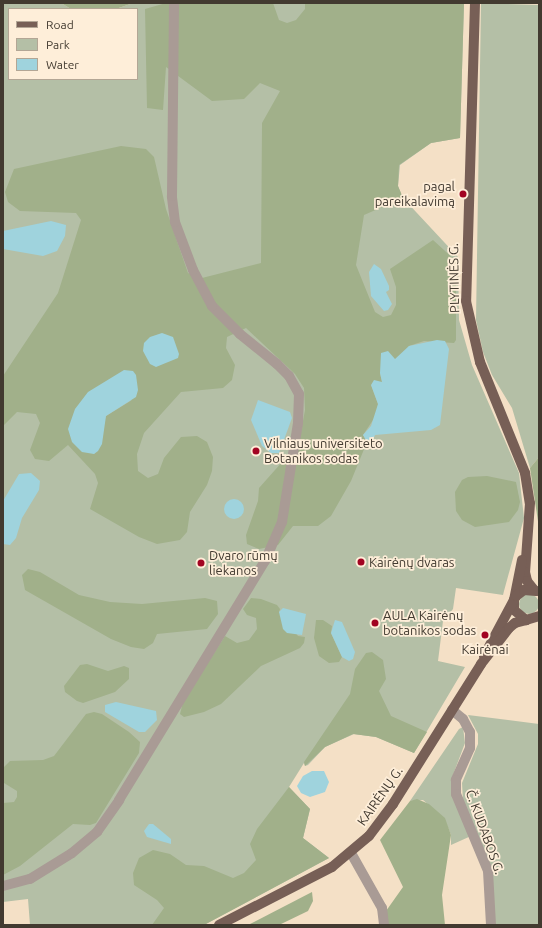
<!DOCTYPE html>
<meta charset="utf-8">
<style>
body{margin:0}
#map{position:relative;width:542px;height:928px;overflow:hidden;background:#f4e0c6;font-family:Ubuntu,sans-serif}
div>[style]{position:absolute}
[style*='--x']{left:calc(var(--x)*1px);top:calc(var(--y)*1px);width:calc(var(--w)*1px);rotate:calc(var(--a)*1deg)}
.green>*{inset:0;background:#b4bfa6}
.round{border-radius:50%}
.forest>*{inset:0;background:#a1b08a}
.water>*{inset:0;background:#9fd3dd}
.minor>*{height:10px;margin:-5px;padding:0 5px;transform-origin:5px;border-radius:5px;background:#a99b95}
.major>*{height:10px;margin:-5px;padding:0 5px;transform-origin:5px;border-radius:5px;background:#775f56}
.dots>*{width:11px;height:11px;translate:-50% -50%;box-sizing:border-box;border:2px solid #feeed9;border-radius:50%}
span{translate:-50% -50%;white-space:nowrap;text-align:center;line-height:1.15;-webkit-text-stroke:3.5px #feeed9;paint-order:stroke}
.poi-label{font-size:13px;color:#423a30}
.right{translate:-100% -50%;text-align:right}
.left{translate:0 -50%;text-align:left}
.street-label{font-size:13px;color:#423a30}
.frame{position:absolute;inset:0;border:4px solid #423a30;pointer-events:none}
.legend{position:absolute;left:8px;top:8px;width:130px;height:72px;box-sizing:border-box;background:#feeed9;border:1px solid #b3a695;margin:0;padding:5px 7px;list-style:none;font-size:12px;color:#423a30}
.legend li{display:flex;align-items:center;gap:8px;height:20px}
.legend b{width:20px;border:1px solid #b3a695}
</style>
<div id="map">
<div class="green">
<div style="clip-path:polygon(3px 3px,61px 3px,71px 9px,9px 9px,9px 79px,137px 79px,137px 9px,116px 9px,133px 3px,464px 3px,460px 138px,431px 143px,400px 165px,398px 186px,403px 198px,458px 257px,459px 320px,472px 365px,519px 473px,524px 518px,504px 591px,503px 595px,456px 588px,453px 609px,443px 621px,438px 661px,465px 667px,414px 753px,376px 737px,354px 734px,325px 747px,308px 765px,305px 766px,304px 763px,289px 787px,310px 809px,303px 838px,329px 858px,204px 925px,30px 925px,28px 899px,3px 902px)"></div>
<div style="clip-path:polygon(481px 3px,539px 5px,539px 457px,530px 468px,512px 408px,492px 375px,483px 352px,476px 320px)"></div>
<div class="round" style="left:519px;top:594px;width:20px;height:20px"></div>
<div style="clip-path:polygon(468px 715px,539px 724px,539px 925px,493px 925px,493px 893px,463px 801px,462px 783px,478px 744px,478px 734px)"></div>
<div style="clip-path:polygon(463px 727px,465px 743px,453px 775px,471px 836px,451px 845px,451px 835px,444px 818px,423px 800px,410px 801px,459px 729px)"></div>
</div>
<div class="forest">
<div style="clip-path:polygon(61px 3px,133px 3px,116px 9px,71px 9px)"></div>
<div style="clip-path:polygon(evenodd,166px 3px,273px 3px,279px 20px,287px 23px,296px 20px,305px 9px,305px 3px,464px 3px,460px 138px,431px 143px,399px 165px,398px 186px,403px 198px,364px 215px,356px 265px,375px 312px,383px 317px,391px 315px,396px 305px,396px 287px,390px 269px,433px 240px,456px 261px,456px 340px,454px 343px,424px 341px,409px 346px,402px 355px,380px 373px,382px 382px,371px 385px,378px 404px,377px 414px,363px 435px,367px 442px,351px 481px,331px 516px,318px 526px,293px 526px,278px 545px,259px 549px,247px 544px,246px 535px,258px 501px,259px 488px,299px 443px,305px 410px,304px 388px,295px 374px,246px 328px,227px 337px,226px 348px,235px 365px,232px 380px,223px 388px,181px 392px,144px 433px,137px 454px,138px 471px,148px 478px,158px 474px,164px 458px,181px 437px,197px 436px,207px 442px,213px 457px,212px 471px,207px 485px,190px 512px,187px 532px,180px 540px,157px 544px,139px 537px,90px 509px,98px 483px,95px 474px,68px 445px,49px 461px,35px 459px,30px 450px,40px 423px,36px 414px,17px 412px,3px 426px,3px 376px,58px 293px,81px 220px,76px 213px,20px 211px,8px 202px,5px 192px,14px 169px,121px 146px,146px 149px,154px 157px,166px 209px,188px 273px,202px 278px,261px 263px,262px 123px,280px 91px,260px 83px,244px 99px,212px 101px,166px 67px,163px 110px,147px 108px,145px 9px,166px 3px,132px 400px,106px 416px,94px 454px,75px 409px,132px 400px)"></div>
<div style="clip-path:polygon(539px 457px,539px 528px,530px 468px)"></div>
<div style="clip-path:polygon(487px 476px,516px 482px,520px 502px,518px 510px,509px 522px,475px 527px,462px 520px,456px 511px,455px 492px,462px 480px,468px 477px)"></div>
<div style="clip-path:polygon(28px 569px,40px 572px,79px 595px,110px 602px,142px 604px,205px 598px,217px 601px,218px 614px,207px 629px,157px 634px,153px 643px,144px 649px,131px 647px,111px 639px,25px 590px,22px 575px)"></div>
<div style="clip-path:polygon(251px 598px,261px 599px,277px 605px,280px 609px,279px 612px,298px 636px,305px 637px,304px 643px,300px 648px,261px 666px,221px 704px,204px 712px,184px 717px,180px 714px,183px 702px,225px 636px,237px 643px,249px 640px,257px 629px,256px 618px,247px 615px,243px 609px)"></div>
<div style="clip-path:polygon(316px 620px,323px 620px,332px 626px,331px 633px,342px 657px,339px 662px,329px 663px,319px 656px,314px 638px)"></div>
<div style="clip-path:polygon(372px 652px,383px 660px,386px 679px,379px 691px,391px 716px,427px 732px,414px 753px,376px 737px,353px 734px,325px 747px,305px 766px,304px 762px,350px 694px,355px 669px,366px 653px)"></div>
<div style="clip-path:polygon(87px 664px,108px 671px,124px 666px,129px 668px,129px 679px,115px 692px,83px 703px,77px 701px,65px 692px,64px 686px,80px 665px)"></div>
<div style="clip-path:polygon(94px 712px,102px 714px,129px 732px,140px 742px,139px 753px,96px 823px,90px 825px,73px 824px,20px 866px,3px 875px,3px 803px,14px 802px,17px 797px,17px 791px,4px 783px,3px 768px,10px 761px,43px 760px,54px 756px,86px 714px)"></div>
<div style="clip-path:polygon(289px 787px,310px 809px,303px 838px,329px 858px,204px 925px,152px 925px,164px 908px,157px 900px,134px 885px,133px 873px,139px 858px,153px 850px,170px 854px,186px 865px,204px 866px,233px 878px,244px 873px,256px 860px,250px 844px,257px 829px)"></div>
<div style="clip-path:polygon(417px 799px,429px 804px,445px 818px,451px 835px,442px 895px,445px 925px,387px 925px,386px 911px,403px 887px,380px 840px,410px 801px)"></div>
<div style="clip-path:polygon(312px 892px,313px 901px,308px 911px,279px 925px,248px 925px)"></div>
</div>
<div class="water">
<div style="clip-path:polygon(51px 221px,66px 225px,65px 236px,57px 251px,43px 256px,3px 249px,3px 231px)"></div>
<div style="clip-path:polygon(374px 264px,381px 269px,389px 286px,389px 290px,386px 292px,392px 304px,388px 310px,384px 311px,371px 296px,369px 272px)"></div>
<div style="clip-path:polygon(162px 333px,173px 337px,179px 354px,178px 358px,156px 367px,150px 364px,143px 351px,144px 343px,150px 337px)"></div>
<div style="clip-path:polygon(437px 340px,445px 341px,449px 349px,440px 425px,431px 430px,375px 435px,373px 440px,367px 442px,363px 435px,371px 426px,378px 404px,371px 385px,374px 380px,382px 382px,380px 373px,381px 353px,388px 351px,395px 359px,409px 346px)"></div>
<div style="clip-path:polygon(124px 370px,133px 371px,136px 375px,138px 390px,136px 397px,106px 416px,102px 444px,98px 451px,94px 454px,82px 452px,72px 442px,68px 429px,75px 409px,88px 392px)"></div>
<div style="clip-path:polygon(258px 400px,290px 412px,292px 418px,279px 453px,271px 453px,262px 446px,251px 420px)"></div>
<div style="clip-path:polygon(31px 473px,40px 481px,39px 490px,22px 518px,16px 538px,10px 545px,3px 544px,3px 501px,19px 474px)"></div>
<div class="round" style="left:224px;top:499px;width:20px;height:20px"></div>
<div style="clip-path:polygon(283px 608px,306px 614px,302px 635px,287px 633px,283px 629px,279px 612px)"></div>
<div style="clip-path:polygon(335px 620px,342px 622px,355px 652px,353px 659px,349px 661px,342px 657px,331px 633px)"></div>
<div style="clip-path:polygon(116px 702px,156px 711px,157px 720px,145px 732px,139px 732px,105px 712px,105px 705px)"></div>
<div style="clip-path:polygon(312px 771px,324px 771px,329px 782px,325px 792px,310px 797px,301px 793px,297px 786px,303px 776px)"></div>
<div style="clip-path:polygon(149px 824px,153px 824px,171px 839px,171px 844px,147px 837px,144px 831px)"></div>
</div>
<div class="minor">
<div style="--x:452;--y:710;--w:14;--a:39"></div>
<div style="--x:463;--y:719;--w:15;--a:62"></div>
<div style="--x:470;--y:732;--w:16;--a:90"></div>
<div style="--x:470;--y:748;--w:35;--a:114"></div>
<div style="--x:456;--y:780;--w:14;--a:90"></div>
<div style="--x:456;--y:794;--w:83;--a:67.4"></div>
<div style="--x:488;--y:871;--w:54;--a:86.8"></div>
<div style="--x:351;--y:853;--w:63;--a:60.6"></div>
<div style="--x:382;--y:908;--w:17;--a:83"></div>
<div style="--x:3;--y:886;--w:28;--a:-15"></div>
<div style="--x:30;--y:879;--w:49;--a:-31.8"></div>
<div style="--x:72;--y:853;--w:33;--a:-40"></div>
<div style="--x:97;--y:832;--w:39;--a:-55"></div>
<div style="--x:119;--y:800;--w:280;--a:-58.6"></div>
<div style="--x:265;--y:561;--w:43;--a:-66.4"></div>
<div style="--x:282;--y:522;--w:100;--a:-80.8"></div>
<div style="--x:298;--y:423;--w:29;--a:-88"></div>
<div style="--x:299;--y:394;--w:21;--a:-119"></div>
<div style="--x:289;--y:376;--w:17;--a:-135"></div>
<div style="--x:277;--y:364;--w:48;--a:-141"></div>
<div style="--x:240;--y:334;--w:40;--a:-135"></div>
<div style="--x:212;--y:306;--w:41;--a:-117.8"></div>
<div style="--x:193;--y:270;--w:51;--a:-110.6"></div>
<div style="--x:175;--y:222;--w:26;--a:-97"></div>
<div style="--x:172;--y:196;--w:193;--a:-89.4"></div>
</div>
<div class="major">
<div style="--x:475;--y:3;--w:298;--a:91.7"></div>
<div style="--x:466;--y:301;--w:63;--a:77.1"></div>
<div style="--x:480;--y:362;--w:120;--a:67.9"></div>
<div style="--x:525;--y:473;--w:30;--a:81"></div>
<div style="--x:530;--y:503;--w:69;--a:94.1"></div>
<div style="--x:525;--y:572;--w:9;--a:77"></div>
<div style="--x:527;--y:581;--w:11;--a:52"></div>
<div style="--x:522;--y:560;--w:41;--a:101.3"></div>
<div style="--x:514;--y:600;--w:10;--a:90"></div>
<div style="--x:514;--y:610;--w:16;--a:40"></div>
<div style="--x:526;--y:620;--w:14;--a:-17"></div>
<div style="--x:484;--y:656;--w:68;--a:-61.9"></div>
<div style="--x:516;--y:596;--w:10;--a:-37"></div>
<div style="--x:524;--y:590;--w:12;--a:5"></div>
<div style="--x:219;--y:925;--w:127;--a:-27.2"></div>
<div style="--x:332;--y:867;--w:48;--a:-40"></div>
<div style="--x:369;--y:836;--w:40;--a:-53"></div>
<div style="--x:393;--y:804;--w:165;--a:-57.8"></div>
<div style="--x:481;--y:664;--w:46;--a:-52.1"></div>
<div style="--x:509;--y:628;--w:8;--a:-40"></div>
<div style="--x:515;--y:623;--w:11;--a:-15"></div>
</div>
<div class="dots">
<div style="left:463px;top:194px;background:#a20422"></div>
<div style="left:256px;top:451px;background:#a20422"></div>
<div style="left:361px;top:562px;background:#a20422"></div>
<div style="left:201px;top:563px;background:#a20422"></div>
<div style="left:375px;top:623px;background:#a20422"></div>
<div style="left:485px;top:635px;background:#a20422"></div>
</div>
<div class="poi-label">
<span class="right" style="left:455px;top:194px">pagal<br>pareikalavimą</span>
<span class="left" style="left:264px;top:451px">Vilniaus universiteto<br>Botanikos sodas</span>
<span class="left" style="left:209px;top:563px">Dvaro rūmų<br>liekanos</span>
<span class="left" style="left:369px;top:562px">Kairėnų dvaras</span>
<span class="left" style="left:383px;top:623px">AULA Kairėnų<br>botanikos sodas</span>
<span style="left:485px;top:649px">Kairėnai</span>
</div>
<div class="street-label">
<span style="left:454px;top:278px;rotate:-91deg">PLYTINĖS G.</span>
<span style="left:380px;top:796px;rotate:-55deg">KAIRĖNŲ G.</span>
<span style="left:485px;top:832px;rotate:70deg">Č. KUDABOS G.</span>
</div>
<div class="frame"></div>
<ul class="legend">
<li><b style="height:5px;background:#775f56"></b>Road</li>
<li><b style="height:11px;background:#b4bfa6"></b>Park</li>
<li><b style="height:11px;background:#9fd3dd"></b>Water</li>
</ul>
</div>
